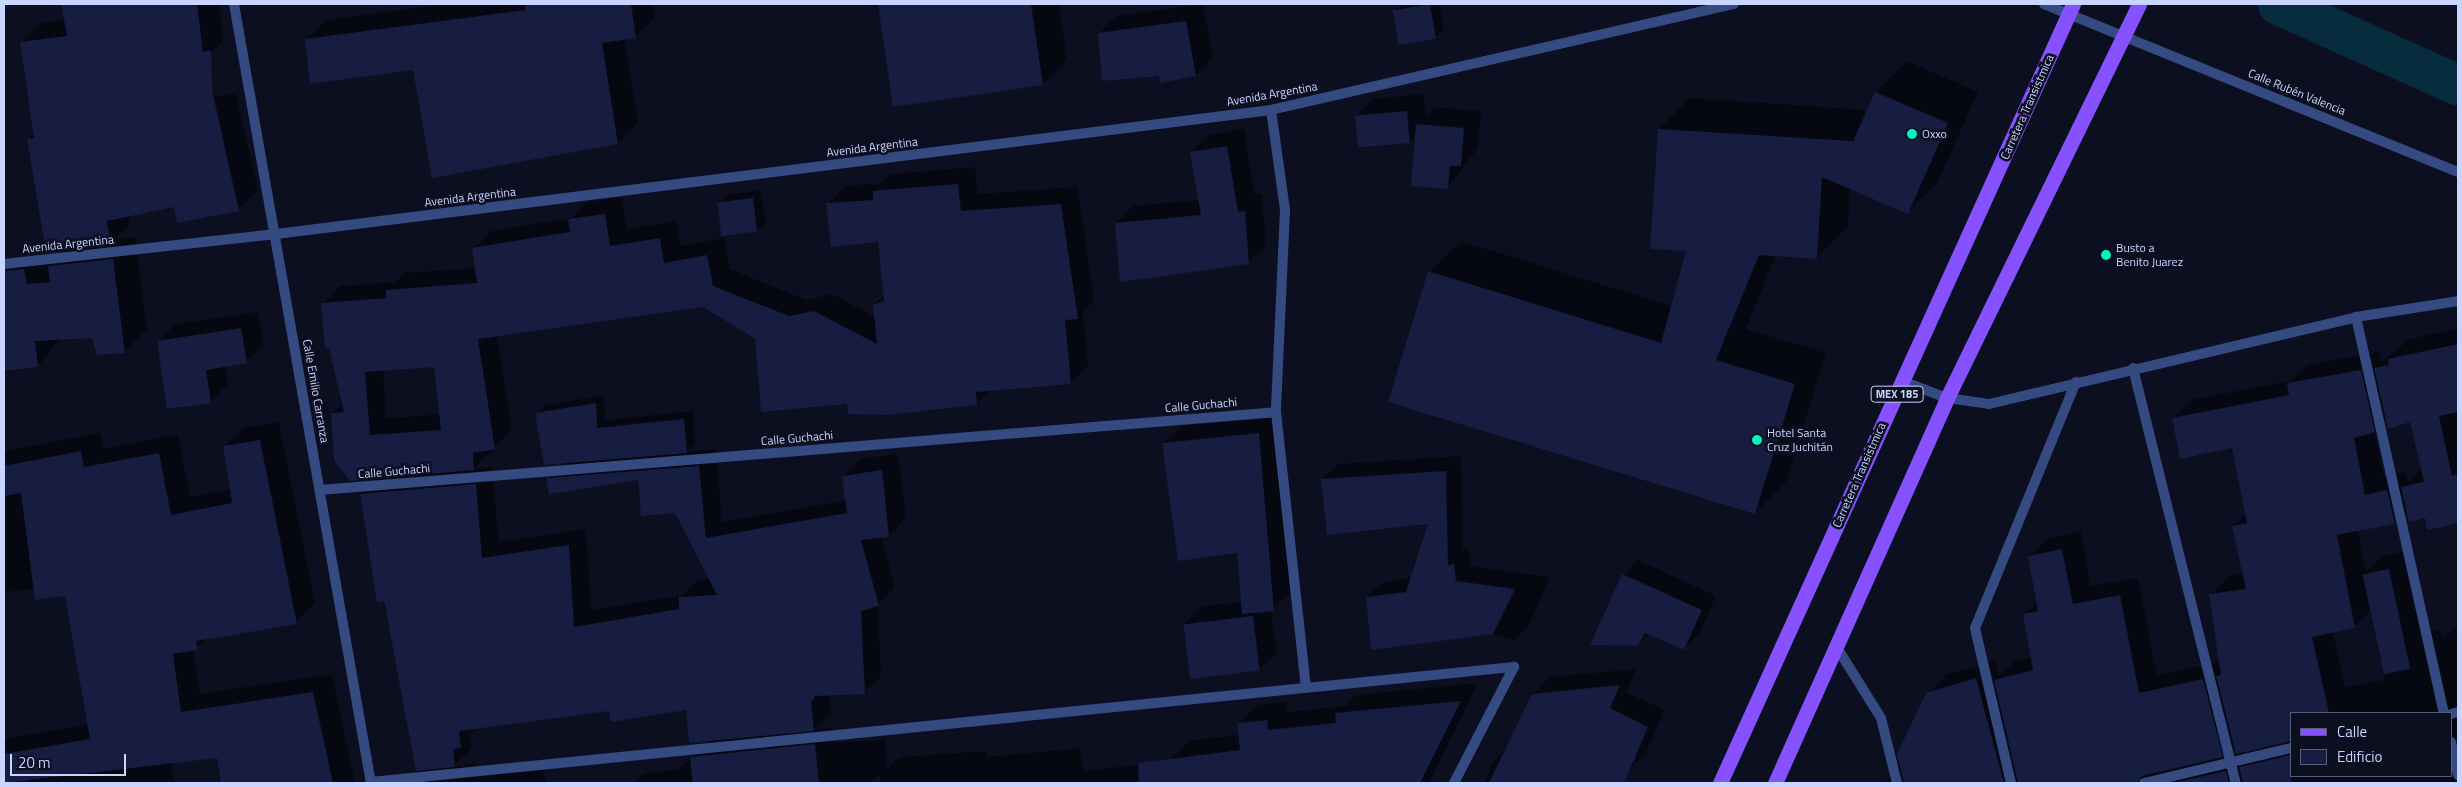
<!DOCTYPE html>
<meta charset="utf-8">
<style>
body{margin:0}
#map{position:relative;width:2462px;height:787px;overflow:hidden;background:#0c0f20;font-family:"Titillium Web",sans-serif}
div>[style]{position:absolute}
[style*='--x']{left:calc(var(--x)*1px);top:calc(var(--y)*1px);width:calc(var(--w)*1px);rotate:calc(var(--a)*1deg)}
.shadow>*{inset:0;background:#0007}
.canal>*{height:41px;margin:-20.5px;padding:0 20.5px;transform-origin:20.5px;border-radius:20.5px;background:#072c3d}
.building>*{inset:0;background:#171c41;transform-origin:0 0}
.minor>*{height:10px;margin:-5px;padding:0 5px;transform-origin:5px;border-radius:5px;background:#354a81}
.tertiary>*{height:10px;margin:-5px;padding:0 5px;transform-origin:5px;border-radius:5px;background:#354a81}
.primary>*{height:15px;margin:-7.5px;padding:0 7.5px;transform-origin:7.5px;border-radius:7.5px;background:#8651ff}
.dots>*{width:14px;height:14px;translate:-50% -50%;box-sizing:border-box;border:2px solid #0c0f20;border-radius:50%}
span{translate:-50% -50%;white-space:nowrap;text-align:center;line-height:1.15;-webkit-text-stroke:5px #0c0f20;paint-order:stroke}
.shield-label span{padding:1px 4px;background:#0c0f20;border:1px solid;border-radius:4px;-webkit-text-stroke-width:0}
.shield-label{font-size:11px;color:#cad5ff;font-weight:700}
.street-label{font-size:12px;color:#cad5ff}
.poi-label{font-size:12px;color:#cad5ff}
.left{translate:0 -50%;text-align:left}
.frame{position:absolute;inset:0;border:5px solid #cad5ff;pointer-events:none}
.legend{position:absolute;left:2290px;top:712px;width:162px;height:65px;box-sizing:border-box;background:#0c0f20;border:1px solid #585e79;margin:0;padding:6px 9px;list-style:none;font-size:15px;color:#cad5ff}
.legend li{display:flex;align-items:center;gap:10px;height:25px}
.legend b{width:25px;border:1px solid #585e79}
.scale{position:absolute;left:10px;top:754px;width:116px;height:22px;box-sizing:border-box;border:2px solid #cad5ff;border-top:0;padding-left:6px;font-size:15px;line-height:18px;white-space:nowrap;color:#cad5ff;-webkit-text-stroke:4px #0c0f20;paint-order:stroke}
</style>
<div id="map">
<div class="shadow">
<div style="clip-path:polygon(81px 4px,219px 4px,223px 41px,204px 60px,21px 42px,40px 23px,66px 19px)"></div>
<div style="clip-path:polygon(447px 4px,653px 4px,655px 17px,635px 37px,624px 38px,638px 123px,618px 143px,414px 69px,306px 40px,326px 20px)"></div>
<div style="clip-path:polygon(1059px 4px,1067px 60px,1043px 84px,879px 5px)"></div>
<div style="clip-path:polygon(1203px 4px,1213px 58px,1196px 75px,1161px 82px,1160px 75px,1099px 34px,1116px 16px)"></div>
<div style="clip-path:polygon(1402px 4px,1440px 4px,1444px 28px,1436px 37px,1394px 11px)"></div>
<div style="clip-path:polygon(1907px 61px,1978px 92px,1938px 182px,1907px 213px,1850px 188px,1848px 226px,1817px 258px,1776px 255px,1746px 329px,1826px 353px,1786px 482px,1755px 513px,1430px 272px,1461px 241px,1672px 306px,1688px 250px,1659px 129px,1690px 98px,1868px 110px,1876px 92px)"></div>
<div style="clip-path:polygon(236px 94px,258px 190px,238px 210px,175px 205px,129px 215px,130px 224px,115px 239px,135px 237px,147px 329px,125px 351px,98px 354px,93px 337px,60px 339px,38px 366px,4px 370px,4px 272px,8px 267px,54px 262px,67px 249px,28px 140px,48px 120px)"></div>
<div style="clip-path:polygon(1424px 94px,1426px 116px,1435px 107px,1481px 111px,1478px 148px,1447px 188px,1416px 136px,1410px 142px,1359px 147px,1356px 116px,1373px 99px)"></div>
<div style="clip-path:polygon(1244px 129px,1255px 195px,1262px 194px,1266px 245px,1248px 263px,1116px 223px,1133px 206px,1199px 200px,1191px 153px,1208px 135px)"></div>
<div style="clip-path:polygon(evenodd,975px 167px,978px 194px,1078px 187px,1094px 301px,1083px 312px,1088px 366px,1071px 383px,991px 390px,977px 404px,849px 402px,703px 306px,497px 335px,512px 430px,474px 469px,492px 468px,499px 542px,586px 529px,591px 610px,682px 595px,697px 580px,710px 579px,676px 512px,639px 479px,548px 479px,565px 462px,537px 414px,546px 405px,604px 395px,605px 420px,693px 411px,695px 443px,686px 452px,716px 449px,722px 522px,847px 500px,843px 476px,860px 459px,898px 454px,906px 518px,889px 536px,881px 536px,895px 587px,878px 604px,881px 676px,864px 693px,829px 694px,831px 712px,813px 730px,832px 728px,834px 743px,885px 739px,887px 770px,899px 757px,986px 751px,987px 757px,1080px 748px,1083px 771px,1169px 761px,1188px 741px,1240px 735px,1238px 724px,1257px 705px,1285px 702px,1287px 712px,1345px 706px,1356px 695px,1478px 683px,1429px 783px,881px 783px,880px 774px,871px 783px,633px 783px,643px 774px,678px 769px,709px 740px,687px 708px,610px 710px,477px 727px,470px 737px,472px 748px,454px 766px,474px 764px,475px 773px,484px 776px,544px 768px,546px 783px,400px 783px,418px 771px,361px 494px,378px 477px,332px 413px,343px 403px,323px 304px,340px 286px,395px 282px,404px 273px,476px 268px,474px 248px,491px 231px,571px 218px,587px 202px,622px 197px,627px 229px,677px 221px,681px 246px,723px 238px,718px 203px,727px 195px,761px 190px,766px 222px,757px 231px,724px 236px,730px 269px,807px 300px,832px 294px,875px 317px,874px 305px,885px 294px,879px 241px,828px 204px,845px 186px,882px 183px,891px 174px,975px 167px,435px 366px,441px 414px,386px 419px,383px 370px,435px 366px)"></div>
<div style="clip-path:polygon(258px 312px,264px 345px,246px 362px,225px 365px,228px 384px,210px 402px,158px 342px,175px 324px)"></div>
<div style="clip-path:polygon(evenodd,2458px 328px,2458px 522px,2428px 528px,2426px 517px,2407px 510px,2394px 523px,2358px 530px,2366px 572px,2382px 556px,2407px 551px,2425px 632px,2440px 629px,2443px 639px,2458px 625px,2458px 783px,2083px 783px,2081px 773px,2037px 783px,1885px 783px,1900px 763px,1927px 694px,1946px 675px,1995px 660px,1999px 676px,2014px 662px,2032px 657px,2025px 614px,2038px 601px,2029px 556px,2048px 538px,2081px 531px,2091px 586px,2138px 578px,2157px 676px,2221px 661px,2210px 595px,2229px 576px,2244px 574px,2234px 526px,2246px 513px,2233px 447px,2173px 418px,2191px 400px,2293px 380px,2307px 365px,2379px 352px,2381px 362px,2410px 339px,2458px 328px,2387px 418px,2411px 421px,2422px 468px,2408px 482px,2406px 472px,2384px 477px,2374px 430px,2387px 418px,2458px 328px,2370px 611px,2384px 680px,2345px 687px,2333px 631px,2355px 626px,2370px 611px,2458px 328px,2291px 713px,2451px 713px,2451px 776px,2291px 776px,2291px 713px,2458px 328px,2235px 743px,2237px 754px,2220px 758px,2235px 743px,2458px 328px,2262px 747px,2247px 762px,2244px 751px,2262px 747px)"></div>
<div style="clip-path:polygon(1276px 417px,1291px 593px,1271px 610px,1277px 652px,1260px 670px,1184px 624px,1201px 606px,1242px 602px,1238px 552px,1164px 443px,1181px 426px)"></div>
<div style="clip-path:polygon(279px 422px,315px 603px,296px 623px,209px 637px,193px 650px,200px 694px,332px 674px,355px 783px,222px 783px,218px 757px,171px 762px,174px 783px,4px 783px,4px 739px,88px 724px,66px 595px,34px 589px,4px 592px,4px 451px,100px 433px,103px 449px,178px 434px,190px 497px,231px 489px,224px 447px,243px 428px)"></div>
<div style="clip-path:polygon(1461px 456px,1463px 550px,1469px 549px,1471px 566px,1550px 577px,1529px 625px,1514px 640px,1367px 597px,1383px 582px,1412px 578px,1430px 522px,1322px 479px,1338px 464px)"></div>
<div style="clip-path:polygon(1638px 560px,1716px 596px,1699px 634px,1684px 649px,1650px 633px,1638px 645px,1623px 575px)"></div>
<div style="clip-path:polygon(1636px 669px,1626px 692px,1664px 710px,1646px 753px,1629px 770px,1574px 746px,1558px 783px,1484px 783px,1493px 762px,1508px 747px,1533px 694px,1550px 677px)"></div>
</div>
<div class="canal">
<div style="--x:2278;--y:4;--w:197;--a:24.2"></div>
</div>
<div class="building">
<div style="clip-path:polygon(61px 4px,197px 4px,203px 52px,211px 50px,212px 90px,239px 211px,177px 223px,174px 207px,107px 221px,111px 245px,46px 252px,27px 139px,34px 138px,20px 42px,67px 36px)"></div>
<div style="clip-path:polygon(525px 4px,631px 4px,636px 38px,602px 43px,618px 144px,432px 178px,413px 70px,310px 84px,305px 39px,525px 10px)"></div>
<div style="clip-path:polygon(878px 4px,1031px 4px,1043px 85px,893px 107px)"></div>
<div style="left:1430px;top:4px;width:35px;height:38px;rotate:80deg"></div>
<div style="clip-path:polygon(1186px 21px,1196px 76px,1160px 83px,1159px 76px,1102px 81px,1098px 33px)"></div>
<div style="clip-path:polygon(1875px 92px,1948px 123px,1908px 214px,1822px 177px,1817px 259px,1759px 255px,1716px 360px,1795px 384px,1755px 514px,1388px 402px,1428px 271px,1661px 343px,1686px 251px,1650px 249px,1658px 129px,1853px 141px)"></div>
<div style="left:1407px;top:111px;width:32px;height:52px;rotate:85deg"></div>
<div style="clip-path:polygon(1416px 124px,1464px 128px,1461px 166px,1450px 166px,1448px 189px,1411px 186px)"></div>
<div style="clip-path:polygon(1227px 146px,1238px 212px,1245px 211px,1249px 264px,1120px 282px,1115px 223px,1201px 215px,1190px 152px)"></div>
<div style="clip-path:polygon(evenodd,958px 184px,961px 211px,1061px 204px,1078px 319px,1065px 320px,1071px 384px,976px 392px,977px 405px,886px 415px,848px 414px,847px 404px,761px 412px,755px 339px,703px 307px,478px 339px,495px 449px,473px 453px,474px 470px,350px 481px,334px 460px,331px 413px,344px 412px,329px 348px,325px 348px,321px 303px,386px 298px,386px 290px,477px 283px,472px 248px,570px 232px,568px 219px,605px 214px,610px 246px,660px 238px,664px 263px,707px 255px,713px 286px,789px 316px,814px 311px,877px 344px,873px 305px,884px 301px,878px 242px,831px 247px,826px 203px,873px 200px,873px 191px,958px 184px,434px 367px,441px 430px,370px 435px,365px 372px,434px 367px)"></div>
<div style="left:753px;top:198px;width:34px;height:36px;rotate:83deg"></div>
<div style="clip-path:polygon(113px 259px,125px 353px,97px 355px,92px 338px,35px 341px,38px 367px,4px 371px,4px 271px,24px 269px,27px 284px,50px 282px,48px 266px)"></div>
<div style="clip-path:polygon(241px 328px,247px 363px,206px 370px,211px 403px,167px 409px,157px 341px)"></div>
<div style="clip-path:polygon(2458px 344px,2458px 412px,2439px 416px,2452px 476px,2458px 474px,2458px 523px,2427px 530px,2425px 518px,2409px 522px,2401px 487px,2424px 482px,2410px 422px,2388px 429px,2374px 368px,2389px 365px,2388px 359px)"></div>
<div style="clip-path:polygon(2361px 370px,2375px 432px,2354px 438px,2365px 495px,2387px 490px,2395px 524px,2337px 535px,2355px 628px,2312px 637px,2329px 713px,2291px 713px,2291px 741px,2236px 754px,2216px 676px,2221px 675px,2209px 594px,2246px 589px,2232px 526px,2247px 523px,2232px 448px,2180px 459px,2172px 418px,2289px 395px,2287px 383px)"></div>
<div style="clip-path:polygon(596px 403px,597px 428px,684px 419px,687px 453px,544px 465px,535px 413px)"></div>
<div style="clip-path:polygon(1259px 433px,1274px 611px,1242px 614px,1237px 553px,1178px 561px,1162px 443px)"></div>
<div style="clip-path:polygon(260px 440px,297px 624px,196px 641px,198px 650px,173px 654px,181px 712px,313px 692px,333px 783px,221px 783px,217px 758px,4px 783px,4px 754px,90px 739px,65px 596px,35px 600px,21px 493px,4px 496px,4px 466px,81px 451px,84px 467px,159px 453px,171px 515px,232px 503px,223px 446px)"></div>
<div style="clip-path:polygon(699px 466px,706px 538px,847px 513px,842px 476px,882px 470px,889px 537px,861px 540px,879px 606px,861px 611px,865px 694px,815px 696px,811px 702px,814px 731px,689px 743px,686px 710px,611px 722px,609px 711px,459px 731px,461px 748px,453px 749px,455px 767px,416px 771px,384px 601px,377px 602px,360px 494px,476px 484px,482px 558px,569px 545px,574px 627px,679px 609px,679px 597px,717px 595px,675px 513px,641px 516px,638px 480px,549px 494px,546px 478px)"></div>
<div style="clip-path:polygon(1446px 471px,1448px 565px,1454px 564px,1456px 581px,1515px 589px,1493px 634px,1371px 650px,1366px 597px,1406px 592px,1428px 524px,1327px 535px,1321px 479px)"></div>
<div style="clip-path:polygon(2062px 549px,2073px 604px,2120px 595px,2139px 693px,2203px 679px,2223px 757px,2142px 776px,2137px 783px,2018px 783px,1994px 680px,2033px 670px,2023px 614px,2038px 611px,2028px 556px)"></div>
<div style="left:2389px;top:569px;width:102px;height:27px;rotate:78deg"></div>
<div style="clip-path:polygon(1622px 574px,1702px 610px,1684px 650px,1645px 633px,1638px 646px,1590px 645px)"></div>
<div style="left:1253px;top:616px;width:55px;height:70px;rotate:83deg"></div>
<div style="clip-path:polygon(1976px 678px,2004px 783px,1904px 783px,1897px 754px,1926px 693px)"></div>
<div style="clip-path:polygon(1620px 685px,1610px 708px,1648px 727px,1624px 783px,1489px 783px,1532px 694px)"></div>
<div style="clip-path:polygon(1461px 701px,1420px 783px,1139px 783px,1138px 763px,1240px 750px,1237px 723px,1267px 720px,1268px 730px,1336px 723px,1335px 713px)"></div>
<div style="clip-path:polygon(815px 744px,819px 783px,693px 783px,690px 757px)"></div>
<div style="clip-path:polygon(2291px 755px,2291px 783px,2243px 783px,2239px 767px)"></div>
<div style="clip-path:polygon(2226px 771px,2229px 783px,2173px 783px)"></div>
</div>
<div class="minor">
<div style="--x:1271;--y:110;--w:101;--a:82"></div>
<div style="--x:1285;--y:210;--w:202;--a:92.6"></div>
<div style="--x:1276;--y:412;--w:277;--a:83.8"></div>
<div style="--x:4;--y:264;--w:274;--a:-6.3"></div>
<div style="--x:2356;--y:317;--w:406;--a:77.5"></div>
<div style="--x:2133;--y:368;--w:428;--a:76.1"></div>
<div style="--x:1902;--y:381;--w:48;--a:20.7"></div>
<div style="--x:1947;--y:398;--w:42;--a:8.1"></div>
<div style="--x:1989;--y:404;--w:377;--a:-13.3"></div>
<div style="--x:2356;--y:317;--w:103;--a:-8.9"></div>
<div style="--x:320;--y:490;--w:959;--a:-4.66"></div>
<div style="--x:1836;--y:646;--w:85;--a:58"></div>
<div style="--x:1881;--y:718;--w:67;--a:76.2"></div>
<div style="--x:2451;--y:714;--w:7;--a:-16"></div>
<div style="--x:2451;--y:742;--w:34;--a:78"></div>
<div style="--x:371;--y:782;--w:1149;--a:-5.75"></div>
<div style="--x:1454;--y:783;--w:131;--a:-62.7"></div>
<div style="--x:2011;--y:783;--w:159;--a:-103.1"></div>
<div style="--x:1975;--y:628;--w:266;--a:-67.7"></div>
<div style="--x:2144;--y:783;--w:151;--a:-13.4"></div>
</div>
<div class="tertiary">
<div style="--x:234;--y:4;--w:791;--a:80.03"></div>
<div style="--x:2044;--y:4;--w:447;--a:22.1"></div>
<div style="--x:276;--y:234;--w:1003;--a:-7.1"></div>
<div style="--x:1271;--y:110;--w:475;--a:-12.9"></div>
</div>
<div class="primary">
<div style="--x:1720;--y:783;--w:855;--a:-65.62"></div>
<div style="--x:1775;--y:783;--w:422;--a:-65.9"></div>
<div style="--x:1947;--y:398;--w:438;--a:-64"></div>
</div>
<div class="dots">
<div style="left:1912px;top:134px;background:#00f5bf"></div>
<div style="left:2106px;top:255px;background:#00f5bf"></div>
<div style="left:1757px;top:440px;background:#00f5bf"></div>
</div>
<div class="shield-label">
<span style="left:1897px;top:394px">MEX 185</span>
</div>
<div class="street-label">
<span style="left:2297px;top:92px;rotate:22deg">Calle Rubén Valencia</span>
<span style="left:1272px;top:94px;rotate:-10deg">Avenida Argentina</span>
<span style="left:2027px;top:107px;rotate:-66deg">Carretera Transistmica</span>
<span style="left:872px;top:147px;rotate:-7deg">Avenida Argentina</span>
<span style="left:470px;top:197px;rotate:-7deg">Avenida Argentina</span>
<span style="left:68px;top:244px;rotate:-6deg">Avenida Argentina</span>
<span style="left:316px;top:391px;rotate:80deg">Calle Emilio Carranza</span>
<span style="left:1201px;top:405px;rotate:-5deg">Calle Guchachi</span>
<span style="left:797px;top:438px;rotate:-5deg">Calle Guchachi</span>
<span style="left:394px;top:471px;rotate:-5deg">Calle Guchachi</span>
<span style="left:1859px;top:475px;rotate:-66deg">Carretera Transistmica</span>
</div>
<div class="poi-label">
<span class="left" style="left:1922px;top:134px">Oxxo</span>
<span class="left" style="left:2116px;top:255px">Busto a<br>Benito Juarez</span>
<span class="left" style="left:1767px;top:440px">Hotel Santa<br>Cruz Juchitán</span>
</div>
<div class="frame"></div>
<ul class="legend">
<li><b style="height:6px;background:#8651ff"></b>Calle</li>
<li><b style="height:14px;background:#171c41"></b>Edificio</li>
</ul>
<div class="scale">20 m</div>
</div>
